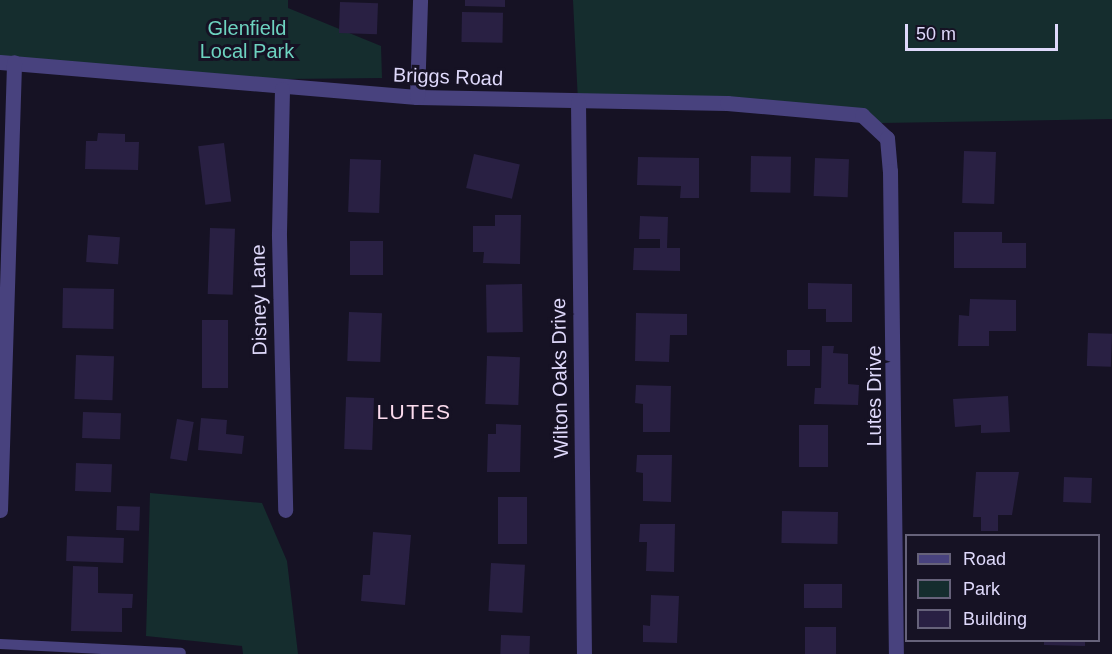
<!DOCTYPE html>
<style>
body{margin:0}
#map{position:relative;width:1112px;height:654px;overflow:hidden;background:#161224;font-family:Arial,sans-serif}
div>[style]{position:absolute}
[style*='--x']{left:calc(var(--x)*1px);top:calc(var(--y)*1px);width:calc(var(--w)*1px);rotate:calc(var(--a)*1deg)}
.green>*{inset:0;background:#152d2e}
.building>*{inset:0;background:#292043;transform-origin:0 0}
.lane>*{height:10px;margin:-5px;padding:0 5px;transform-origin:5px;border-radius:5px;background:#48427e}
.street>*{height:15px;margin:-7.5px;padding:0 7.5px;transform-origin:7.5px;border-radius:7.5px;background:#48427e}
span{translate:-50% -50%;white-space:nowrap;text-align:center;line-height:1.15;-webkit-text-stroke:6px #161224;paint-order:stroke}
.park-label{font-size:20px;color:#6dd3c0}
.street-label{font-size:20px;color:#dfd9fb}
.neighbourhood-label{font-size:21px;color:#fbdbed;letter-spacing:1.5px}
.legend{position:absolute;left:905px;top:534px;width:195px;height:108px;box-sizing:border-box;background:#161224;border:2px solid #66627a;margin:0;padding:8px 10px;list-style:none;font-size:18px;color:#dfd9fb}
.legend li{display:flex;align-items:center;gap:12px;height:30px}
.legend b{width:30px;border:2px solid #66627a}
.scale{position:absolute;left:905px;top:24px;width:153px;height:27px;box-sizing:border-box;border:3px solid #dfd9fb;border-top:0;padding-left:8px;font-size:18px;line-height:21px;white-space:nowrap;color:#dfd9fb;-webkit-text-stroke:4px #161224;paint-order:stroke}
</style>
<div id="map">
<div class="green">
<div style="clip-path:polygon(0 0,288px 0,288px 8px,381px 46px,382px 78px,286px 79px,0 65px)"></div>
<div style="clip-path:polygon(573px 0,1112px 0,1112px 119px,881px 123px,827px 110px,578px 102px)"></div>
<div style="clip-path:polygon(150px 493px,262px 503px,287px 561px,298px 654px,243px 654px,242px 646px,146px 636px)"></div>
</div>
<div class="building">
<div style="clip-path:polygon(465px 0,505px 0,505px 7px,465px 6px)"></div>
<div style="left:340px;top:2px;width:38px;height:31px;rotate:2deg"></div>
<div style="left:462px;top:12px;width:41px;height:30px;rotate:1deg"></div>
<div style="clip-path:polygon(98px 133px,125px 134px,125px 142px,139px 142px,138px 170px,85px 169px,86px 141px,97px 141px)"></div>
<div style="left:224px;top:143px;width:59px;height:26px;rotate:83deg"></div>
<div style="left:964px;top:151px;width:32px;height:52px;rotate:2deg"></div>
<div style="left:474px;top:154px;width:47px;height:35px;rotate:13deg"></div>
<div style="left:751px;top:156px;width:40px;height:36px;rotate:1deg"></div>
<div style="clip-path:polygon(638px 157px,699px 158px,699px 198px,680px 198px,681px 186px,637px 185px)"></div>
<div style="left:815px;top:158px;width:34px;height:38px;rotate:2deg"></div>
<div style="left:350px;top:159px;width:31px;height:53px;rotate:2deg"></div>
<div style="clip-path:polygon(495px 215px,521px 215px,520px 264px,483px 263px,484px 252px,473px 252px,473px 226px,495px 226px)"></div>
<div style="clip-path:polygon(640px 216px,668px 217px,667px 248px,680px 248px,680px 271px,633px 270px,634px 248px,660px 248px,660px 239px,639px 239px)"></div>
<div style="left:210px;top:228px;width:25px;height:66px;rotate:2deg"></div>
<div style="clip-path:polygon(954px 232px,1002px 232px,1002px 243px,1026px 243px,1026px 268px,954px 268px)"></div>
<div style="left:88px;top:235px;width:32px;height:27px;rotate:4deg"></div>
<div style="left:350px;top:241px;width:33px;height:34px"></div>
<div style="clip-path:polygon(808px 283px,852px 284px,852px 322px,826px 322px,826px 309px,808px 309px)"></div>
<div style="left:522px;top:284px;width:48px;height:36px;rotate:89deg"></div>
<div style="left:63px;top:288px;width:51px;height:40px;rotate:1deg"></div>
<div style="clip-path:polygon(970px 299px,1016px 300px,1016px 331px,989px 331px,989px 346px,958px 346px,959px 315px,969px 316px)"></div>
<div style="left:349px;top:312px;width:33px;height:49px;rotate:2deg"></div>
<div style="clip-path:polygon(636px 313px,687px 314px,687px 335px,670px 335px,669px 362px,635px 361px)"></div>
<div style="left:202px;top:320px;width:26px;height:68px"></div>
<div style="left:1088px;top:333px;width:24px;height:33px;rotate:2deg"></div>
<div style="clip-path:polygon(822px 346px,834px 346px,833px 353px,848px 354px,848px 384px,859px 385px,858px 405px,814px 404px,815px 388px,821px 388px)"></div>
<div style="left:787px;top:350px;width:23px;height:16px"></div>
<div style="left:76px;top:355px;width:38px;height:44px;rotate:2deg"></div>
<div style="left:487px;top:356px;width:33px;height:48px;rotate:2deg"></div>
<div style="clip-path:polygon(636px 385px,671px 386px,670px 432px,643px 432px,643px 404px,635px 403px)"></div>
<div style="clip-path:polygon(1008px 396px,1010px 432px,981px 433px,981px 425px,955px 427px,953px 399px)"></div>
<div style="left:346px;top:397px;width:28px;height:52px;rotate:2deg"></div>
<div style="left:83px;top:412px;width:38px;height:26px;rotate:2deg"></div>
<div style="clip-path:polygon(201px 418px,227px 420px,226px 434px,244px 436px,242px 454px,198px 450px)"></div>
<div style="left:177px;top:419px;width:17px;height:40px;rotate:10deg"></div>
<div style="clip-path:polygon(496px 424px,521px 425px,520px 472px,487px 472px,488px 434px,496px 434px)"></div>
<div style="left:799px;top:425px;width:29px;height:42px"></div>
<div style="clip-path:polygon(637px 455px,672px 455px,671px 502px,643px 501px,643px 473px,636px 472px)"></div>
<div style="left:76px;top:463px;width:36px;height:28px;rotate:2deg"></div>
<div style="clip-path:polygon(976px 472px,1019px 472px,1012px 515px,998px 515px,998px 531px,981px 531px,981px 517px,973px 517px)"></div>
<div style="left:1064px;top:477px;width:28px;height:25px;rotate:2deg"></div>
<div style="left:498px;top:497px;width:29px;height:47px"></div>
<div style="left:117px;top:506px;width:23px;height:24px;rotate:2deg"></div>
<div style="left:782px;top:511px;width:56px;height:32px;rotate:1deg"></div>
<div style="clip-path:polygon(640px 524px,675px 524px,674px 572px,646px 571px,647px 542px,639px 542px)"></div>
<div style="clip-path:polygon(373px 532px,411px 535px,405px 605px,361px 601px,363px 575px,370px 575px)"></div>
<div style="left:67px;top:536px;width:57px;height:25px;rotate:2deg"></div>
<div style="left:491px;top:563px;width:34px;height:48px;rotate:3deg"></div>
<div style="clip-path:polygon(73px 566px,98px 567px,98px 593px,133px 594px,132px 608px,122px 608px,122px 632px,71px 631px)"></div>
<div style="left:804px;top:584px;width:38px;height:24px"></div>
<div style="clip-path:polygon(651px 595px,679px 596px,677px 643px,643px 642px,643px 625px,650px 626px)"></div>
<div style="left:805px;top:627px;width:31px;height:27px"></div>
<div style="left:501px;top:635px;width:29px;height:19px;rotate:2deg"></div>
<div style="clip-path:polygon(1044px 640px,1085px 640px,1085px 646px,1044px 645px)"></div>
</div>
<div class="lane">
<div style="--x:0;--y:644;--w:181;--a:2.8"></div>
</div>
<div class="street">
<div style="--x:0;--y:62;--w:418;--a:4.8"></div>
<div style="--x:417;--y:97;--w:310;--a:1.1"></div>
<div style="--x:727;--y:103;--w:136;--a:5.1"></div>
<div style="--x:862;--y:115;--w:34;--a:43"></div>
<div style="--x:887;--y:138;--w:33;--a:85"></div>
<div style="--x:890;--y:171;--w:483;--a:89.3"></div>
<div style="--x:282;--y:89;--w:147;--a:91.2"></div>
<div style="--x:279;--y:236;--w:274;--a:88.7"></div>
<div style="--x:417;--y:97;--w:97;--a:-88.2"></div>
<div style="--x:578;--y:102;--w:552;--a:89.38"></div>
<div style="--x:0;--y:510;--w:448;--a:-88.2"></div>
</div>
<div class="park-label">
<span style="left:247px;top:40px">Glenfield<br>Local Park</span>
</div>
<div class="street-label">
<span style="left:448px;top:77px;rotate:2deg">Briggs Road</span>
<span style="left:259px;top:300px;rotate:-91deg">Disney Lane</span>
<span style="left:560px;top:378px;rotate:-91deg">Wilton Oaks Drive</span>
<span style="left:874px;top:396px;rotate:-90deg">Lutes Drive</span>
</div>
<div class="neighbourhood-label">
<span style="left:414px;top:412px">LUTES</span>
</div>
<ul class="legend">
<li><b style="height:8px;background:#48427e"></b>Road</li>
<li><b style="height:16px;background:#152d2e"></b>Park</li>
<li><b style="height:16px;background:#292043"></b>Building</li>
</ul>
<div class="scale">50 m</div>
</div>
